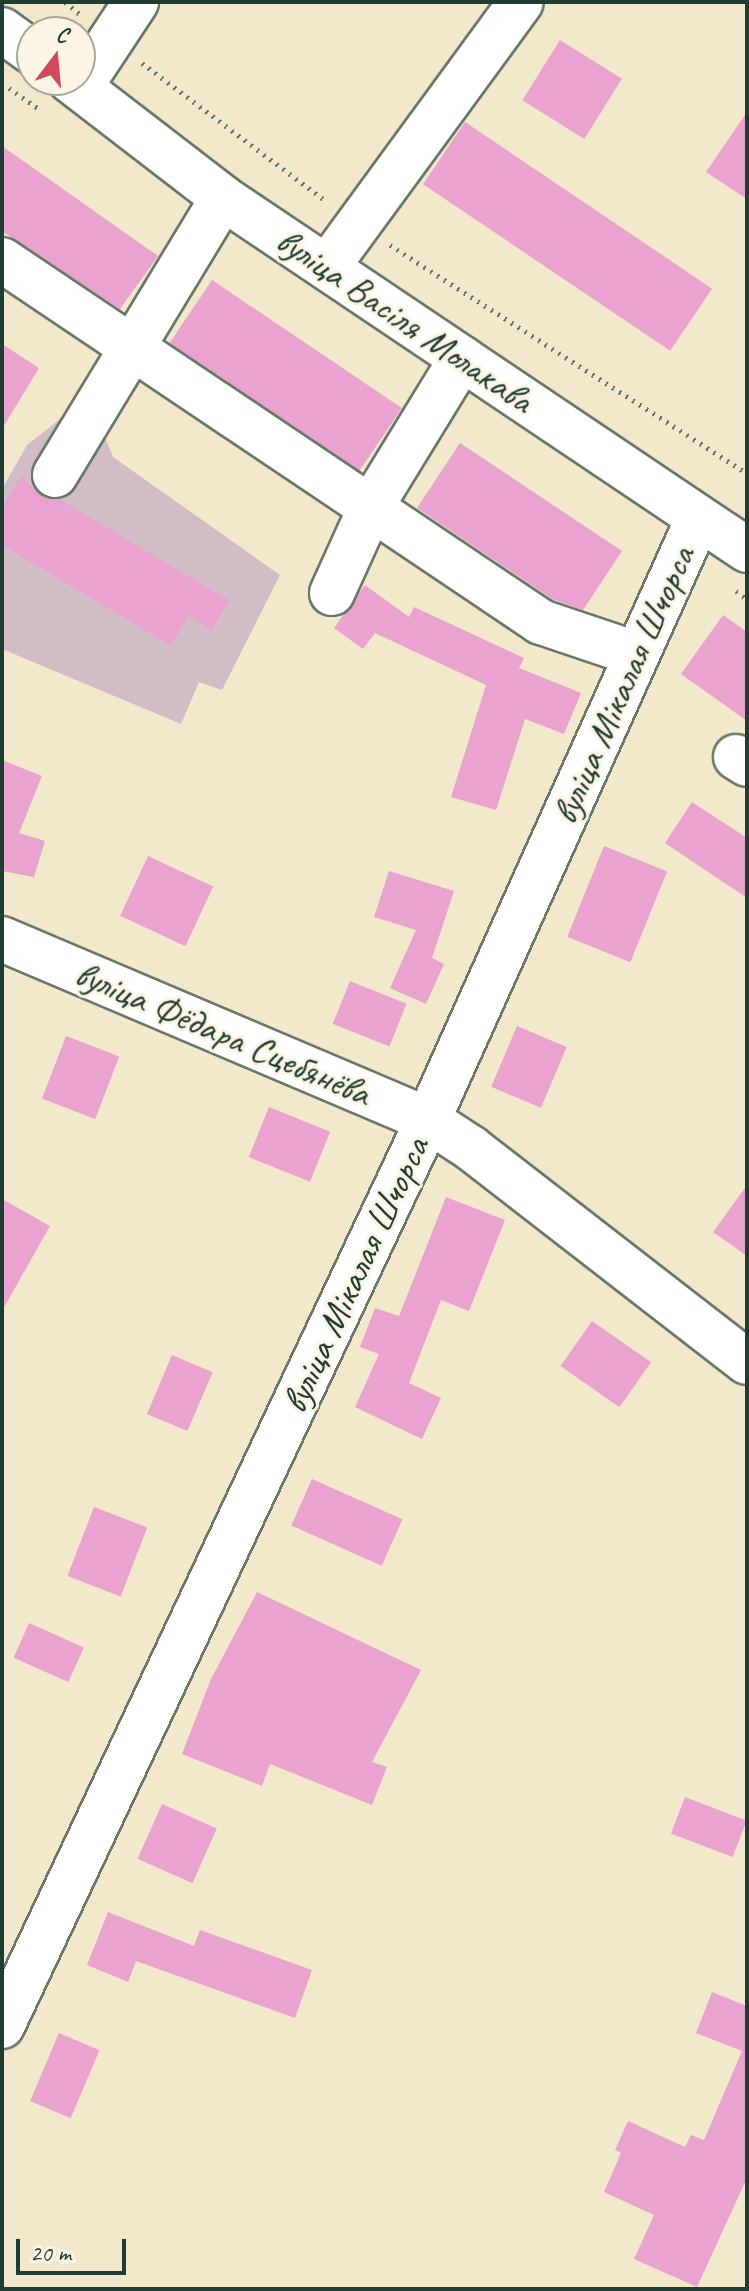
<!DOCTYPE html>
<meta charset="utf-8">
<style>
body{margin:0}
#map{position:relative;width:749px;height:2291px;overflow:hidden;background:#f2e8cc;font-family:Caveat,sans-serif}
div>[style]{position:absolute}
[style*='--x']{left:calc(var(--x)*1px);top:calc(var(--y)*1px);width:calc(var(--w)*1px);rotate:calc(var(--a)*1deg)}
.industrial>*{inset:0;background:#d2bdc6}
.building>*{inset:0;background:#eaa3ce;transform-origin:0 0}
.path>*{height:5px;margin-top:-2.5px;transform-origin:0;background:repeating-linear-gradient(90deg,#697969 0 2px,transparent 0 8px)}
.roads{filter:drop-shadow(2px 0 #697969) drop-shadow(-2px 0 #697969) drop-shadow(0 2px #697969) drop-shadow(0 -2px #697969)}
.minor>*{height:44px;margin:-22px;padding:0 22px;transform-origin:22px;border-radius:22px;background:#fff}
span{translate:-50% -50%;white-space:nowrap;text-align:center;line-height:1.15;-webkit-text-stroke:6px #fcf5e5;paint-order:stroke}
.street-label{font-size:38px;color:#1f3d34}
.frame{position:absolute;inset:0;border:4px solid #1f3d34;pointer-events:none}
.north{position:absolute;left:16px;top:16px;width:80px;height:80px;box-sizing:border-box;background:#fcf5e5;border:2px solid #a4ab9e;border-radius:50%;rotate:16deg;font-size:22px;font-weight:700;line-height:32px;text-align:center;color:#1f3d34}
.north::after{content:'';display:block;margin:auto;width:28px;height:36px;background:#d1495b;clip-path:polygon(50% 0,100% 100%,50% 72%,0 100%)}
.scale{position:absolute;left:16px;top:2239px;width:110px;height:36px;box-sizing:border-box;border:4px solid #1f3d34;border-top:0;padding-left:10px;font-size:24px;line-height:28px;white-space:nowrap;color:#1f3d34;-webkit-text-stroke:6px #fcf5e5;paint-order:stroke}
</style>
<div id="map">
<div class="industrial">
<div style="clip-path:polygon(69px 412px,104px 435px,113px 457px,280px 575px,222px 690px,199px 682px,181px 724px,2px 649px,2px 489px,27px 445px)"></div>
</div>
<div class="building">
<div style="left:560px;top:40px;width:73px;height:71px;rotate:32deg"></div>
<div style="clip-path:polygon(747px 112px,747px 199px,706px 172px)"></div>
<div style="left:465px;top:122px;width:298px;height:75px;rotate:34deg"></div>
<div style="clip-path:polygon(2px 146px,158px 256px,120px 309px,2px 231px)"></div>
<div style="left:212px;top:280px;width:229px;height:76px;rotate:34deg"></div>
<div style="clip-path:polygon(2px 344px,39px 368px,2px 429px)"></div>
<div style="clip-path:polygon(460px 443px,622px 551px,583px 610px,552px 599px,417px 508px)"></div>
<div style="clip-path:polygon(21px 476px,43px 497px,59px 499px,229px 600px,212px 630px,188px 616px,171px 646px,2px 545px,2px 508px)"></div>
<div style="clip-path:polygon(365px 585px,409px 617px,414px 607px,524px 658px,519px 668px,581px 693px,564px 734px,525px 719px,496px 810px,451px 797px,486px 685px,375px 633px,363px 649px,334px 628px)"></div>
<div style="clip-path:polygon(723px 615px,747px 632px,747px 721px,681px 674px)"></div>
<div style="clip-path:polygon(2px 760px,42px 776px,19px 833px,45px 841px,34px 877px,2px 871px)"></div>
<div style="clip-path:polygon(692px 802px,747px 838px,747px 898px,665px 843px)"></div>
<div style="left:604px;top:846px;width:68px;height:98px;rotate:22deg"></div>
<div style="left:148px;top:856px;width:72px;height:66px;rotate:25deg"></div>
<div style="clip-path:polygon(389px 871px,454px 891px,432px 958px,444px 964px,426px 1004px,390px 988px,416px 930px,374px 917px)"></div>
<div style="left:350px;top:981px;width:61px;height:46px;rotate:22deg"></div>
<div style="left:517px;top:1026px;width:54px;height:66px;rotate:23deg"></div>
<div style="left:66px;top:1036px;width:57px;height:67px;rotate:21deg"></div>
<div style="left:269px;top:1107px;width:66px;height:54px;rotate:22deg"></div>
<div style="clip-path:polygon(747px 1185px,747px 1256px,713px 1232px)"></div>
<div style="clip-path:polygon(446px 1197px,505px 1220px,469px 1311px,441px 1300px,409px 1383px,441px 1398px,422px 1439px,355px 1407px,379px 1354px,360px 1347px,375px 1308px,399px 1316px)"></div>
<div style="clip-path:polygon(2px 1199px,50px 1226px,2px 1311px)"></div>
<div style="left:592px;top:1321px;width:72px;height:55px;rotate:35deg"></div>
<div style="left:172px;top:1355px;width:44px;height:64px;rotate:23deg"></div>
<div style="left:312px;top:1479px;width:99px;height:51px;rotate:24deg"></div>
<div style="left:94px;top:1507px;width:57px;height:74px;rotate:21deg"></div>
<div style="clip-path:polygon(257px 1592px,421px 1670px,372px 1762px,387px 1767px,372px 1805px,270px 1764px,262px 1786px,182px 1754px,211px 1679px)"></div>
<div style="left:29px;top:1623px;width:60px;height:38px;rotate:24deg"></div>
<div style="left:685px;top:1797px;width:66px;height:39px;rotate:21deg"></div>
<div style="left:162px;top:1804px;width:60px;height:60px;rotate:24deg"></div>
<div style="clip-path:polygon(108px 1912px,194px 1946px,200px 1930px,312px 1970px,295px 2018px,136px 1961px,128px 1982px,87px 1965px)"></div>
<div style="clip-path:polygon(712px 1992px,747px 2006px,747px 2178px,697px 2287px,634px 2259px,654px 2215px,604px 2192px,621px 2153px,615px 2150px,628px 2121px,685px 2147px,691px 2135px,704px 2140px,742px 2051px,696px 2033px)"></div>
<div style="left:59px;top:2033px;width:44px;height:74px;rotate:23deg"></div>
</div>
<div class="path">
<div style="--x:65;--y:2;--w:21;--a:39"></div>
<div style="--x:142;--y:63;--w:230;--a:36.9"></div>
<div style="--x:9;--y:88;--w:38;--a:35"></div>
<div style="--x:390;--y:245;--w:424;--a:32.6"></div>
<div style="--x:736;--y:591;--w:14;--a:36"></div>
</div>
<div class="roads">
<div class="minor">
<div style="--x:2;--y:30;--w:37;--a:36"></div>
<div style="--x:70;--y:80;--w:193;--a:37.6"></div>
<div style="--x:223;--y:198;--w:631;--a:33.89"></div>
<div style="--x:80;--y:87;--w:102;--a:-56.6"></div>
<div style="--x:2;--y:260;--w:649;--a:33.89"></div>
<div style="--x:541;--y:622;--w:100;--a:18.6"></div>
<div style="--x:327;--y:267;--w:328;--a:-53.8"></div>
<div style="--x:55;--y:475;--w:324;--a:-58.8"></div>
<div style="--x:332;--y:593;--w:97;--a:-65.6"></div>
<div style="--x:372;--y:505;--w:172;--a:-58.5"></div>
<div style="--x:736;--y:757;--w:13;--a:32"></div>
<div style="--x:2;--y:939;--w:463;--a:23"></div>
<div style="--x:428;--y:1120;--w:51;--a:33.1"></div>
<div style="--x:471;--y:1148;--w:349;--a:37.8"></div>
<div style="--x:2;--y:2026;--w:1001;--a:-64.82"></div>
<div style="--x:428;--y:1120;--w:659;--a:-65.81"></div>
</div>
</div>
<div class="street-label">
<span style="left:405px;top:320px;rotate:34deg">вуліца Васіля Молакава</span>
<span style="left:623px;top:685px;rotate:-66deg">вуліца Мікалая Шчорса</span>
<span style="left:223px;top:1033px;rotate:23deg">вуліца Фёдара Сцебянёва</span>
<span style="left:355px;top:1275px;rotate:-65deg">вуліца Мікалая Шчорса</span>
</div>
<div class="frame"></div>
<div class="north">С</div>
<div class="scale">20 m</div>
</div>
